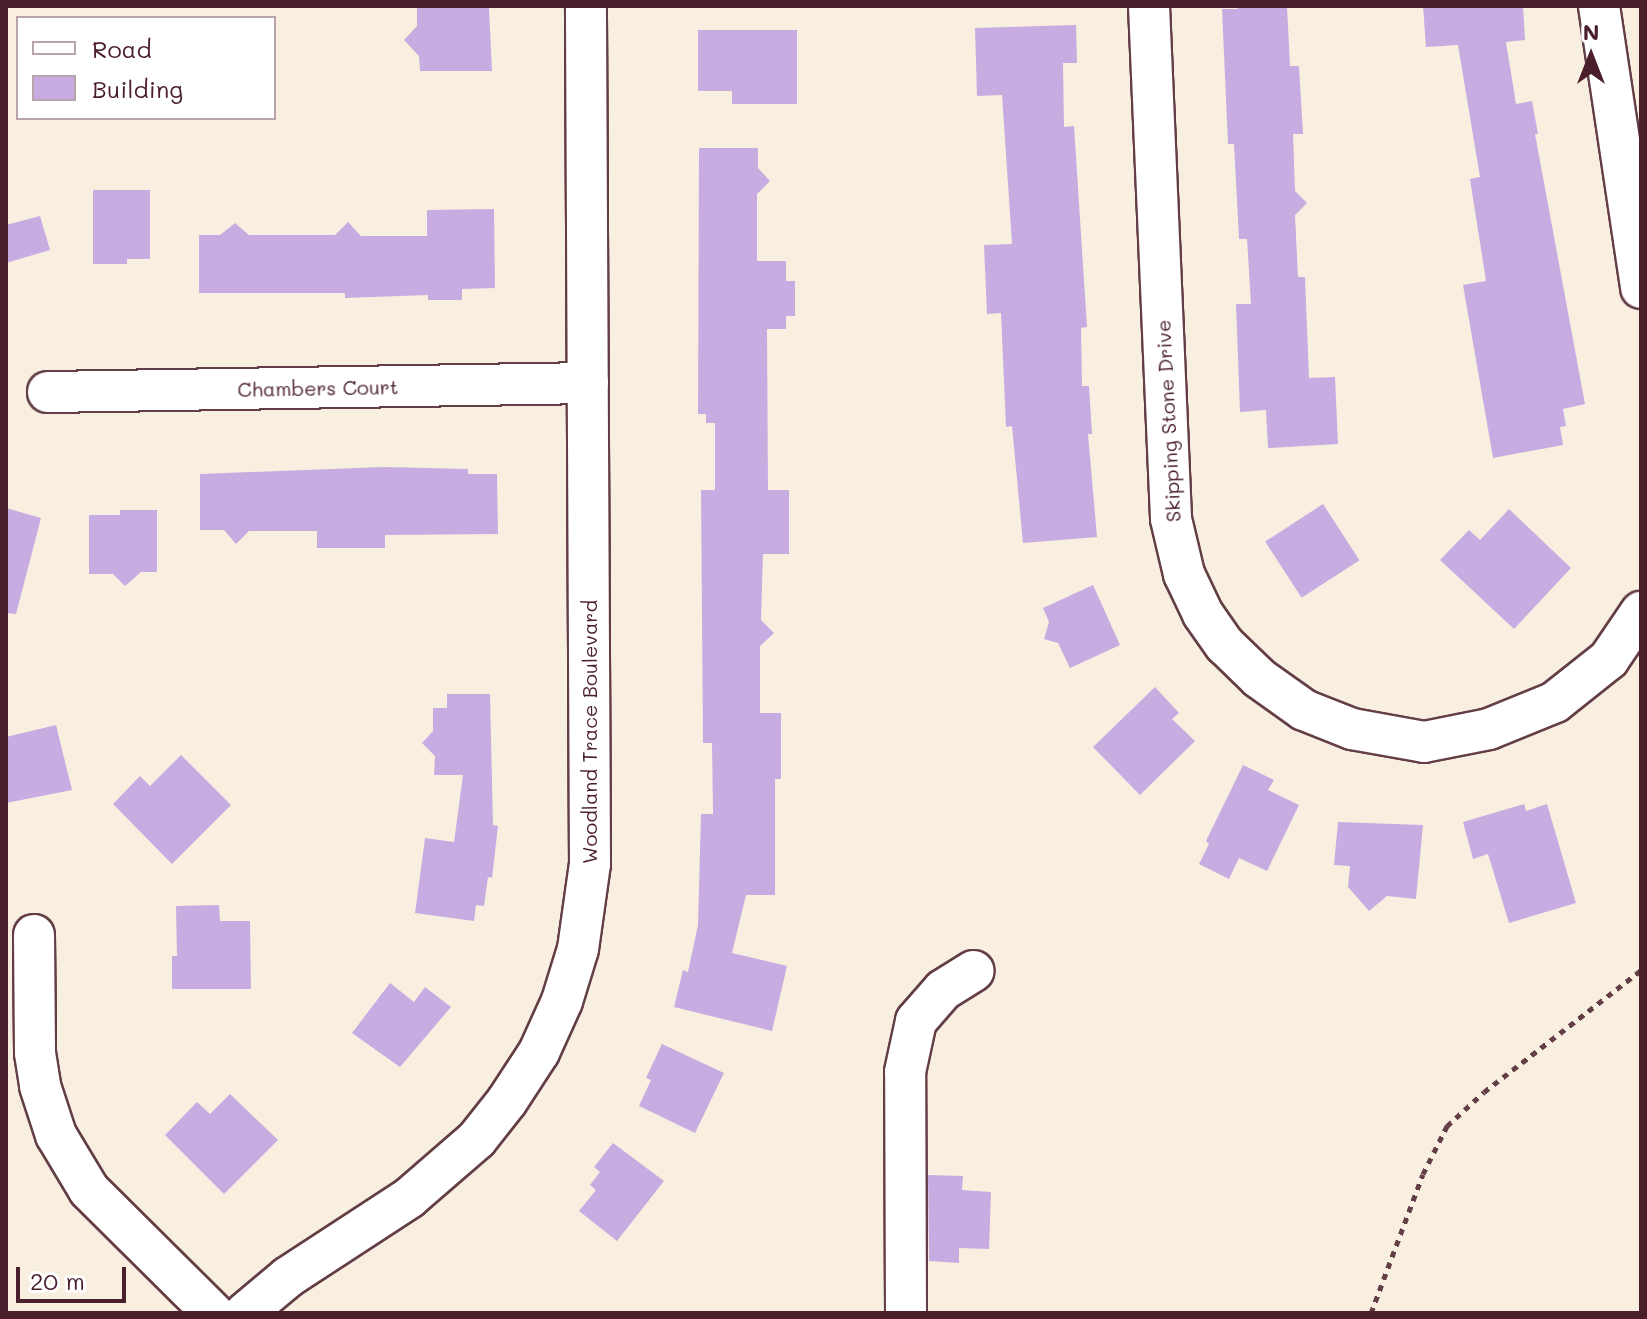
<!DOCTYPE html>
<style>
body{margin:0}
#map{position:relative;width:1647px;height:1319px;overflow:hidden;background:#f8efe0;font-family:Mali,sans-serif}
div>[style]{position:absolute}
[style*='--x']{left:calc(var(--x)*1px);top:calc(var(--y)*1px);width:calc(var(--w)*1px);rotate:calc(var(--a)*1deg)}
.building>*{inset:0;background:#c7ace1;transform-origin:0 0}
.path>*{height:5px;margin-top:-2.5px;transform-origin:0;background:repeating-linear-gradient(90deg,#643e46 0 6px,transparent 0 12px)}
.roads{filter:drop-shadow(2px 0 #643e46) drop-shadow(-2px 0 #643e46) drop-shadow(0 2px #643e46) drop-shadow(0 -2px #643e46)}
.minor>*{height:40px;margin:-20px;padding:0 20px;transform-origin:20px;border-radius:20px;background:#fff}
span{translate:-50% -50%;white-space:nowrap;text-align:center;line-height:1.15;-webkit-text-stroke:8px #fff;paint-order:stroke}
.street-label{font-size:20px;color:#4a1f2b}
.frame{position:absolute;inset:0;border:8px solid #4a1f2b;pointer-events:none}
.legend{position:absolute;left:16px;top:16px;width:260px;height:104px;box-sizing:border-box;background:#fff;border:2px solid #b7a5aa;margin:0;padding:10px 14px;list-style:none;font-size:24px;color:#4a1f2b}
.legend li{display:flex;align-items:center;gap:16px;height:40px}
.legend b{width:40px;border:2px solid #b7a5aa}
.north{position:absolute;left:1551px;top:16px;width:80px;height:80px;-webkit-text-stroke:6px #fff;paint-order:stroke;rotate:0deg;font-size:22px;font-weight:700;line-height:32px;text-align:center;color:#4a1f2b}
.north::after{content:'';display:block;margin:auto;width:28px;height:36px;background:#4a1f2b;clip-path:polygon(50% 0,100% 100%,50% 72%,0 100%)}
.scale{position:absolute;left:16px;top:1267px;width:110px;height:36px;box-sizing:border-box;border:4px solid #4a1f2b;border-top:0;padding-left:10px;font-size:24px;line-height:28px;white-space:nowrap;color:#4a1f2b;-webkit-text-stroke:6px #fff;paint-order:stroke}
</style>
<div id="map">
<div class="building">
<div style="clip-path:polygon(1238px 6px,1287px 6px,1290px 66px,1299px 66px,1303px 134px,1293px 134px,1295px 191px,1307px 203px,1295px 215px,1298px 277px,1305px 277px,1309px 378px,1335px 377px,1338px 444px,1268px 448px,1266px 410px,1240px 412px,1236px 304px,1251px 304px,1247px 239px,1239px 239px,1234px 144px,1228px 144px,1222px 9px,1238px 9px)"></div>
<div style="clip-path:polygon(1423px 6px,1523px 6px,1525px 40px,1506px 42px,1516px 104px,1532px 101px,1538px 134px,1535px 134px,1585px 404px,1563px 409px,1566px 426px,1560px 427px,1563px 445px,1493px 458px,1463px 285px,1486px 281px,1470px 179px,1480px 177px,1458px 45px,1426px 47px)"></div>
<div style="clip-path:polygon(417px 8px,489px 8px,492px 71px,420px 71px,419px 56px,404px 40px,417px 26px)"></div>
<div style="clip-path:polygon(1076px 25px,1077px 63px,1063px 63px,1064px 127px,1074px 126px,1087px 327px,1081px 328px,1082px 386px,1089px 386px,1092px 434px,1088px 434px,1097px 537px,1023px 543px,1012px 426px,1006px 427px,1001px 313px,987px 314px,984px 245px,1012px 244px,1002px 95px,977px 96px,975px 28px)"></div>
<div style="clip-path:polygon(698px 30px,797px 30px,797px 104px,732px 104px,732px 91px,698px 91px)"></div>
<div style="clip-path:polygon(699px 148px,758px 148px,758px 168px,770px 181px,757px 194px,757px 261px,786px 261px,786px 281px,795px 281px,795px 316px,786px 316px,786px 329px,767px 329px,768px 490px,789px 490px,789px 554px,763px 554px,761px 620px,774px 633px,760px 646px,760px 713px,781px 713px,781px 779px,775px 779px,775px 895px,746px 895px,732px 953px,787px 966px,772px 1031px,674px 1007px,683px 970px,688px 972px,698px 925px,701px 814px,713px 814px,712px 743px,703px 743px,701px 490px,715px 490px,715px 423px,706px 423px,706px 414px,698px 414px)"></div>
<div style="clip-path:polygon(93px 190px,150px 190px,150px 259px,127px 259px,127px 264px,93px 264px)"></div>
<div style="clip-path:polygon(494px 209px,495px 288px,462px 289px,462px 300px,428px 300px,428px 295px,345px 298px,345px 293px,199px 293px,199px 235px,220px 235px,235px 223px,249px 235px,335px 235px,348px 222px,361px 236px,427px 236px,427px 210px)"></div>
<div style="clip-path:polygon(40px 216px,50px 250px,6px 263px,6px 225px)"></div>
<div style="clip-path:polygon(384px 467px,468px 469px,468px 474px,497px 474px,498px 534px,385px 535px,385px 548px,317px 548px,317px 531px,249px 531px,236px 544px,224px 530px,200px 530px,200px 474px)"></div>
<div style="left:1323px;top:504px;width:67px;height:69px;rotate:57deg"></div>
<div style="clip-path:polygon(6px 508px,41px 518px,16px 614px,6px 613px)"></div>
<div style="clip-path:polygon(1509px 509px,1571px 568px,1514px 629px,1440px 560px,1469px 530px,1480px 540px)"></div>
<div style="clip-path:polygon(120px 510px,157px 510px,157px 572px,141px 572px,125px 586px,113px 574px,89px 574px,89px 515px,120px 515px)"></div>
<div style="clip-path:polygon(1093px 585px,1120px 645px,1070px 668px,1058px 643px,1044px 639px,1049px 622px,1043px 608px)"></div>
<div style="clip-path:polygon(1155px 687px,1179px 713px,1172px 719px,1195px 741px,1140px 795px,1093px 747px)"></div>
<div style="clip-path:polygon(447px 694px,490px 694px,493px 825px,498px 826px,492px 878px,488px 877px,484px 906px,476px 905px,474px 921px,415px 913px,425px 838px,454px 842px,463px 775px,434px 775px,435px 756px,422px 743px,433px 731px,433px 708px,447px 708px)"></div>
<div style="clip-path:polygon(56px 725px,72px 790px,6px 803px,6px 737px)"></div>
<div style="clip-path:polygon(181px 755px,231px 805px,172px 864px,113px 804px,140px 776px,150px 786px)"></div>
<div style="clip-path:polygon(1243px 765px,1274px 780px,1268px 790px,1299px 805px,1267px 871px,1239px 858px,1229px 879px,1199px 864px,1209px 844px,1206px 841px)"></div>
<div style="clip-path:polygon(1524px 804px,1526px 811px,1547px 804px,1576px 903px,1509px 923px,1488px 854px,1473px 859px,1463px 822px)"></div>
<div style="clip-path:polygon(1338px 822px,1423px 825px,1416px 899px,1387px 896px,1369px 911px,1348px 887px,1350px 866px,1334px 865px)"></div>
<div style="clip-path:polygon(219px 905px,220px 921px,250px 921px,251px 989px,172px 989px,172px 956px,177px 956px,176px 906px)"></div>
<div style="clip-path:polygon(390px 983px,414px 1002px,425px 987px,451px 1007px,400px 1067px,352px 1033px)"></div>
<div style="clip-path:polygon(662px 1044px,724px 1073px,695px 1133px,639px 1106px,651px 1080px,646px 1078px)"></div>
<div style="clip-path:polygon(230px 1094px,278px 1140px,224px 1194px,165px 1135px,197px 1102px,210px 1114px)"></div>
<div style="clip-path:polygon(613px 1143px,664px 1181px,617px 1241px,579px 1211px,596px 1190px,590px 1185px,600px 1172px,594px 1167px)"></div>
<div style="clip-path:polygon(928px 1175px,963px 1176px,962px 1190px,991px 1192px,989px 1249px,959px 1248px,959px 1263px,929px 1261px)"></div>
</div>
<div class="path">
<div style="--x:1371;--y:1313;--w:148;--a:-69.5"></div>
<div style="--x:1423;--y:1174;--w:54;--a:-63.4"></div>
<div style="--x:1447;--y:1126;--w:50;--a:-42.6"></div>
<div style="--x:1484;--y:1092;--w:199;--a:-37.8"></div>
</div>
<div class="roads">
<div class="minor">
<div style="--x:1149;--y:6;--w:513;--a:87.54"></div>
<div style="--x:1171;--y:519;--w:57;--a:76.7"></div>
<div style="--x:1184;--y:574;--w:44;--a:64.6"></div>
<div style="--x:1203;--y:614;--w:38;--a:55"></div>
<div style="--x:1225;--y:645;--w:47;--a:44.1"></div>
<div style="--x:1259;--y:678;--w:55;--a:35.4"></div>
<div style="--x:1304;--y:710;--w:52;--a:21.6"></div>
<div style="--x:1352;--y:729;--w:73;--a:10.2"></div>
<div style="--x:1424;--y:742;--w:66;--a:-11.3"></div>
<div style="--x:1489;--y:729;--w:71;--a:-22.2"></div>
<div style="--x:1555;--y:702;--w:69;--a:-38.5"></div>
<div style="--x:1609;--y:659;--w:57;--a:-55.8"></div>
<div style="--x:1599;--y:6;--w:285;--a:81.5"></div>
<div style="--x:48;--y:392;--w:540;--a:-0.95"></div>
<div style="--x:34;--y:935;--w:118;--a:89.5"></div>
<div style="--x:35;--y:1053;--w:33;--a:81"></div>
<div style="--x:40;--y:1086;--w:52;--a:71.9"></div>
<div style="--x:56;--y:1135;--w:64;--a:59"></div>
<div style="--x:89;--y:1190;--w:175;--a:44.8"></div>
<div style="--x:245;--y:1313;--w:56;--a:-39.9"></div>
<div style="--x:288;--y:1277;--w:145;--a:-33.1"></div>
<div style="--x:409;--y:1198;--w:90;--a:-40.9"></div>
<div style="--x:477;--y:1139;--w:48;--a:-51.7"></div>
<div style="--x:507;--y:1101;--w:59;--a:-56.9"></div>
<div style="--x:539;--y:1052;--w:56;--a:-65.7"></div>
<div style="--x:562;--y:1001;--w:54;--a:-72.9"></div>
<div style="--x:578;--y:949;--w:86;--a:-82"></div>
<div style="--x:590;--y:864;--w:858;--a:-90.27"></div>
<div style="--x:906;--y:1313;--w:241;--a:-90.2"></div>
<div style="--x:905;--y:1072;--w:52;--a:-77.8"></div>
<div style="--x:916;--y:1021;--w:41;--a:-48.9"></div>
<div style="--x:943;--y:990;--w:36;--a:-32"></div>
</div>
</div>
<div class="street-label">
<span style="left:318px;top:388px;rotate:-1deg">Chambers Court</span>
<span style="left:1168px;top:421px;rotate:-93deg">Skipping Stone Drive</span>
<span style="left:589px;top:732px;rotate:-90deg">Woodland Trace Boulevard</span>
</div>
<div class="frame"></div>
<ul class="legend">
<li><b style="height:10px;background:#fff"></b>Road</li>
<li><b style="height:22px;background:#c7ace1"></b>Building</li>
</ul>
<div class="north">N</div>
<div class="scale">20 m</div>
</div>
